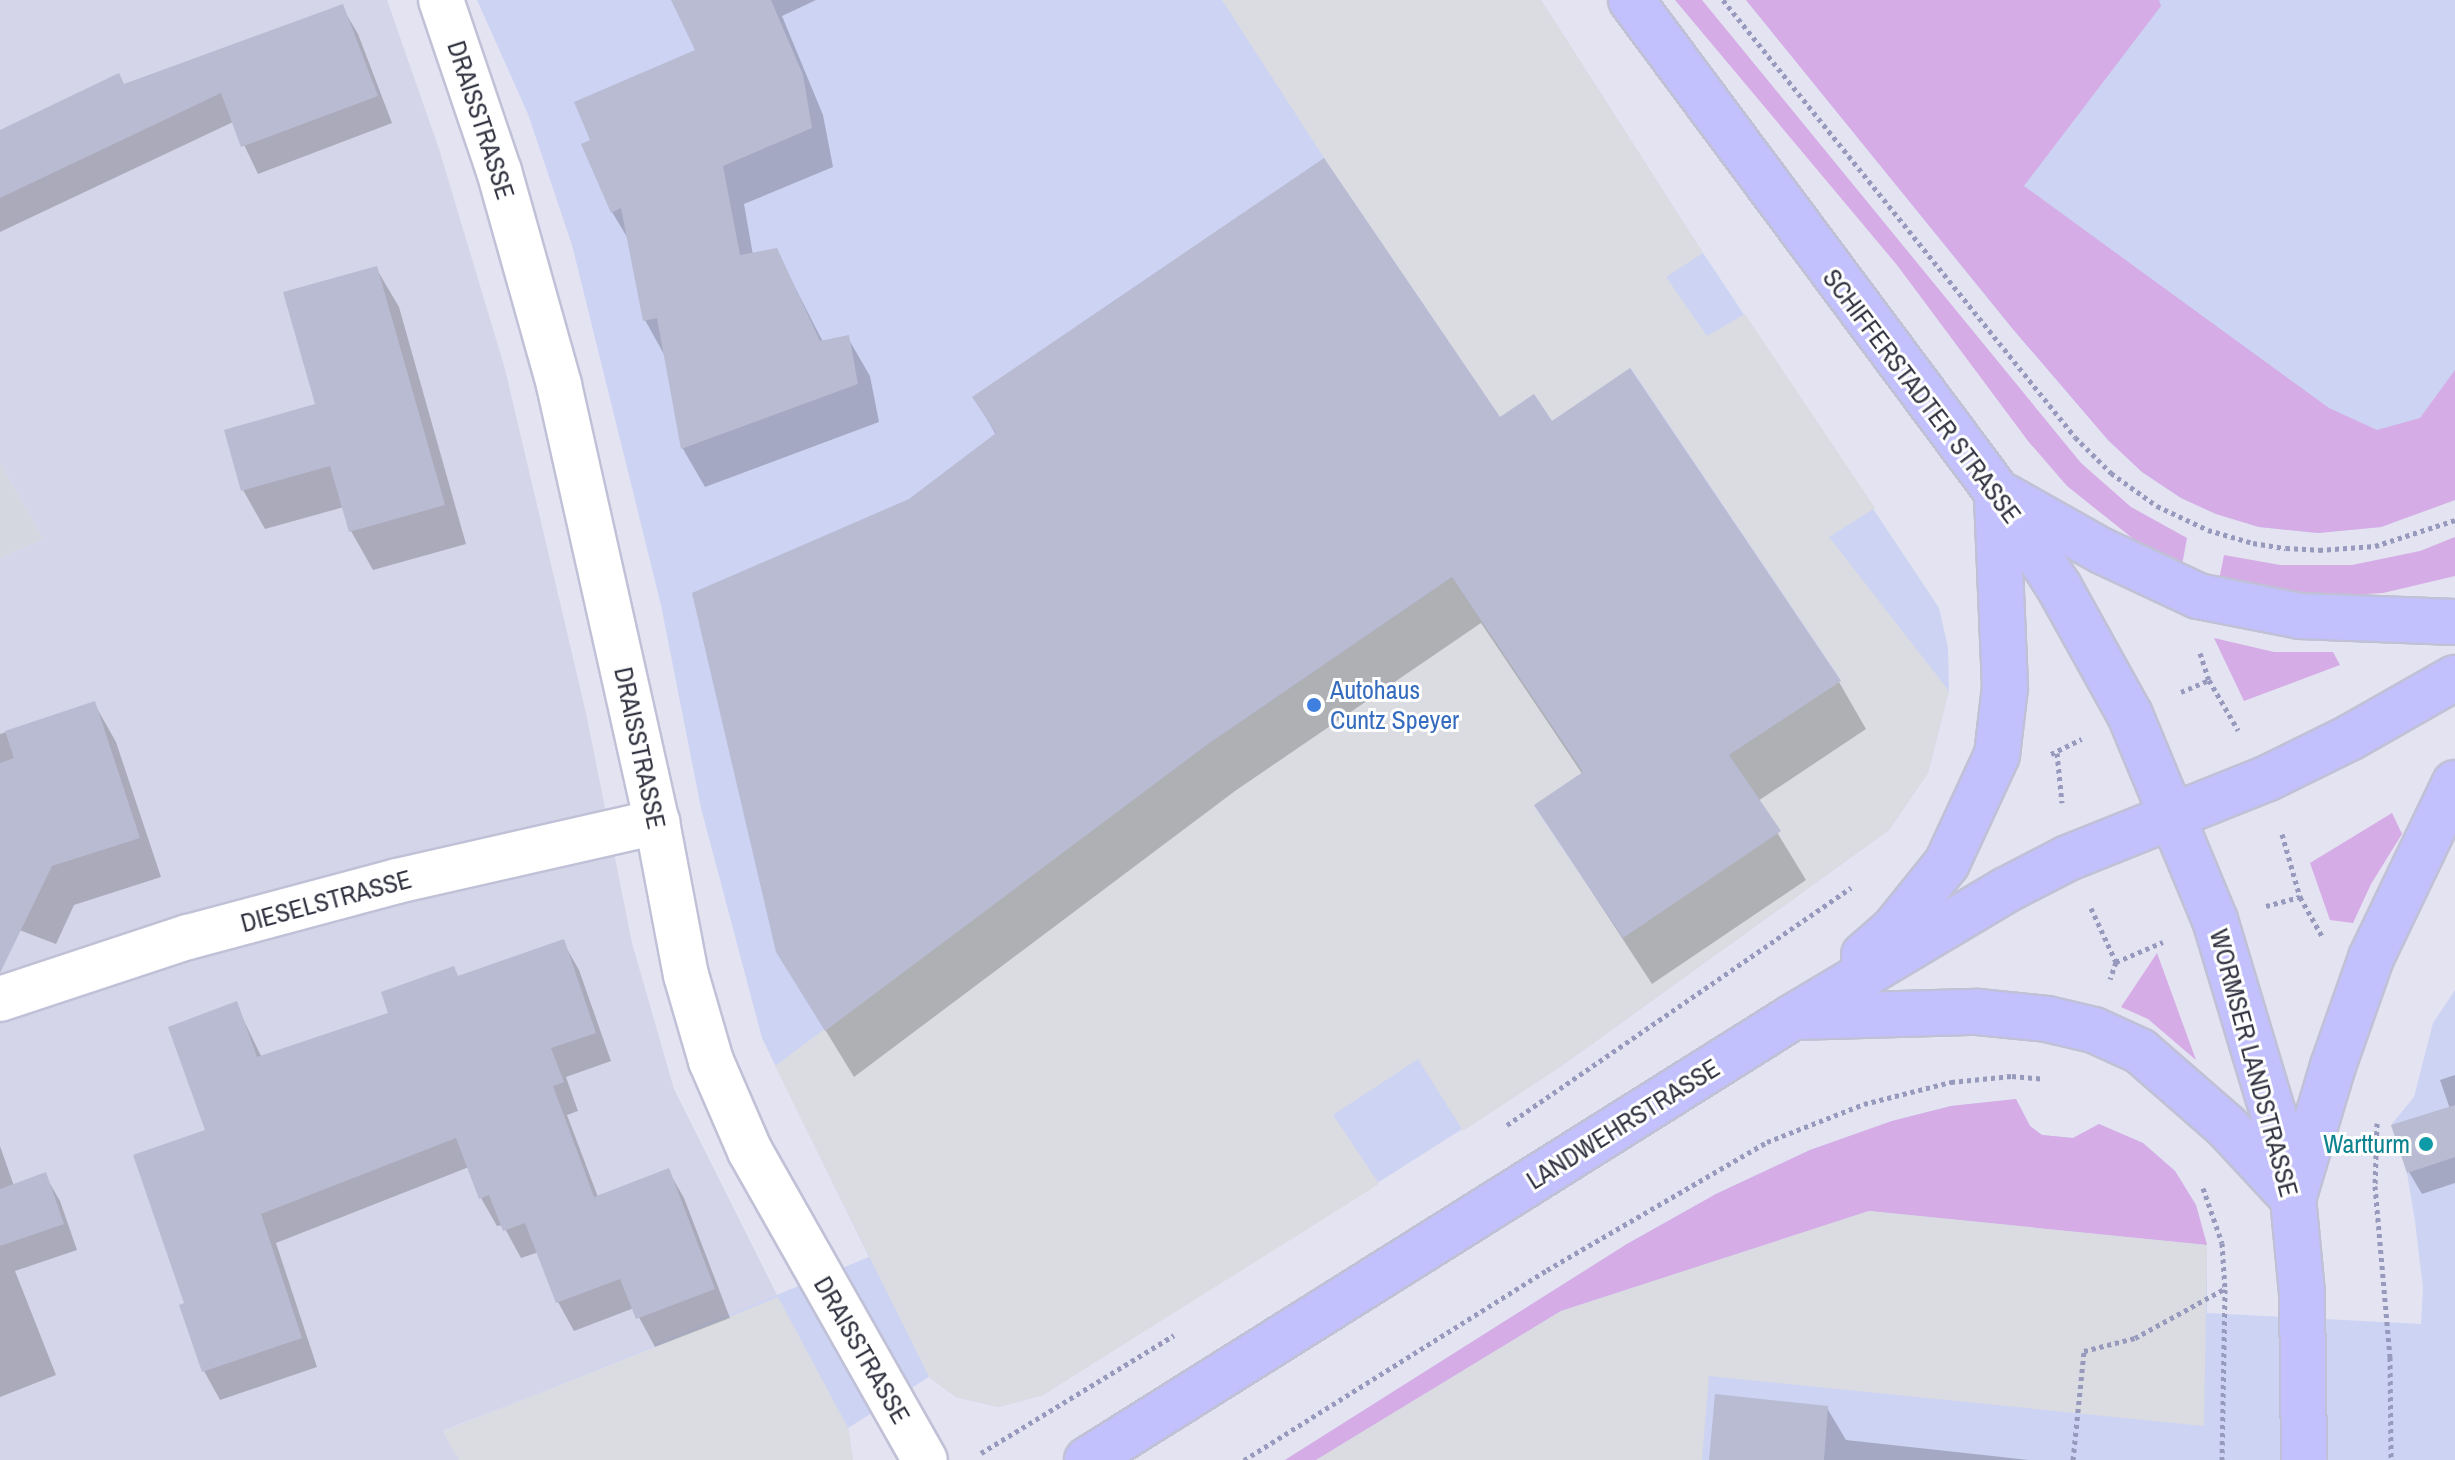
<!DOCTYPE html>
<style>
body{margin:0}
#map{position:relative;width:2455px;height:1460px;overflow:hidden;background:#e3e3f1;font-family:"Archivo Narrow",sans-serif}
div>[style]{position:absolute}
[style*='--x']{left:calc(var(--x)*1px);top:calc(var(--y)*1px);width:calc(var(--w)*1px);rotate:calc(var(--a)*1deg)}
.residential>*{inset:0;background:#d5d5e9}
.commercial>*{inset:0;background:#cdd3f3}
.industrial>*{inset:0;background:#d5d7e0}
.green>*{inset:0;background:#d5ace5}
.parking>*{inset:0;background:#dbdce1}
.shadow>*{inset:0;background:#0003}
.building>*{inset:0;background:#b8bbd2}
.path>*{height:5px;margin-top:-2.5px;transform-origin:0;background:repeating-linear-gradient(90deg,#979abd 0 4px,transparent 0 8px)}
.roads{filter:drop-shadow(2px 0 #c0c1d7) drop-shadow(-2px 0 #c0c1d7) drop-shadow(0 2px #c0c1d7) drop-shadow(0 -2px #c0c1d7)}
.minor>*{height:44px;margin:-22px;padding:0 22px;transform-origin:22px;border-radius:22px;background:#fff}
.secondary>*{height:44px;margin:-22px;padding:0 22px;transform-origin:22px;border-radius:22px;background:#c3c1fd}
.dots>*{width:22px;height:22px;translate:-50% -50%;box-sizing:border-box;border:4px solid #fff;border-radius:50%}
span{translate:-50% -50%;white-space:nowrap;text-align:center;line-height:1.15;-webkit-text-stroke:6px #fff;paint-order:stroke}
.street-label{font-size:26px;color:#333542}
.shop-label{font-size:26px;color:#366cbe}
.left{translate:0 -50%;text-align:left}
.culture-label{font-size:26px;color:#0d838f}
.right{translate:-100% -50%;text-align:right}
</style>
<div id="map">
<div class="residential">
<div style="clip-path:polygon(0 0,387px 0,439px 149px,505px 369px,586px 713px,632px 943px,674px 1089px,778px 1297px,443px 1431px,459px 1460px,0 1460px,0 558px,43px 539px,0 463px)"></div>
</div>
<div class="commercial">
<div style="clip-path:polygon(477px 0,1541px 0,1703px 253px,1939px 608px,1948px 648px,1949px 691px,1928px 773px,1889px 830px,1560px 1067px,1043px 1395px,998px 1407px,956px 1397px,929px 1377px,848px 1428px,853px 1460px,459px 1460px,443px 1432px,869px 1257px,762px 1038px,701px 808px,661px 605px,572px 245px,528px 114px)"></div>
<div style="clip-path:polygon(1746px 0,2455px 0,2455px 500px,2381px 527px,2318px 533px,2259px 527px,2216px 514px,2181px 498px,2142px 472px,2108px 440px,2012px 328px)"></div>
<div style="clip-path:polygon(2455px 990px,2455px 1460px,1285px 1460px,1627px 1244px,1716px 1194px,1810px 1150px,1892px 1121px,1951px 1106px,2016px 1099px,2030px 1126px,2042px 1135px,2073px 1138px,2099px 1124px,2143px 1143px,2175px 1171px,2196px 1205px,2207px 1245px,2207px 1313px,2421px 1324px,2423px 1288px,2415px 1221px,2407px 1173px,2391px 1125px,2414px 1097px,2433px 1023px)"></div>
</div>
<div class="industrial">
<div style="clip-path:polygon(0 463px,43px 539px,0 558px)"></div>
</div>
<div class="green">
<div style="clip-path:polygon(1675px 0,1702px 0,2081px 463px,2131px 507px,2187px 538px,2182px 565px,2136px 541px,2067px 486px,2028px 441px,1897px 265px)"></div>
<div style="clip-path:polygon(1746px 0,2159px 0,2161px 6px,2024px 186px,2329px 408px,2377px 430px,2420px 418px,2455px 370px,2455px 500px,2381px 527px,2318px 533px,2259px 527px,2216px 514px,2181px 498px,2142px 472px,2108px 440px,2012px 328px)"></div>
<div style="clip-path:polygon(2455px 537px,2455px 576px,2383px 593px,2313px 597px,2219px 580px,2224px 555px,2280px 565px,2352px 565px,2420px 551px)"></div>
<div style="clip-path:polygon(2214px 638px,2274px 652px,2333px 652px,2340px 665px,2244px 701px)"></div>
<div style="clip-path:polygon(2392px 813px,2402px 834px,2371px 884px,2353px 923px,2330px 920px,2310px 863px)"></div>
<div style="clip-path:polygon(2157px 953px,2196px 1060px,2148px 1019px,2121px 1007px)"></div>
<div style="clip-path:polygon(2016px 1099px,2030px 1126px,2042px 1135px,2073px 1138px,2099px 1124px,2143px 1143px,2175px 1171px,2196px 1205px,2207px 1245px,1869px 1211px,1561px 1311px,1316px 1460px,1285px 1460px,1627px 1244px,1716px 1194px,1810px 1150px,1892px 1121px,1951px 1106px)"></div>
</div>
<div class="parking">
<div style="clip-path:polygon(1222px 0,1541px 0,1703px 253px,1666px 277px,1707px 336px,1745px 314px,1875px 508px,1829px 537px,1949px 691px,1928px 773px,1889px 830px,1560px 1067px,1463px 1131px,1418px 1059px,1333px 1115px,1379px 1184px,1043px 1395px,998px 1407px,956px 1397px,929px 1377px,775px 1066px,1208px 744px,1452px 577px,1583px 772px,1534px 806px,1622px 937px,1780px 831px,1729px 755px,1841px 680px,1631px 368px,1552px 421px,1534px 394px,1500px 417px,1324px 158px)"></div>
<div style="clip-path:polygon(1869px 1211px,2207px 1245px,2204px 1426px,1709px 1376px,1702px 1460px,1316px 1460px,1561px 1311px)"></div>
<div style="clip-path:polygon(778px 1297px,848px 1428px,853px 1460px,459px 1460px,443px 1432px)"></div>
</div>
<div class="shadow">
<div style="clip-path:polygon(674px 0,816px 0,782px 16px,823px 115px,833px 167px,744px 204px,753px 255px,776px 250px,823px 342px,848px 338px,870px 376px,879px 422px,705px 487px,683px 449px,666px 358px,645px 320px,630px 242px,612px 212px,593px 142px,698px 51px)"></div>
<div style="clip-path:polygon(342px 7px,358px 34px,392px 123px,258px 174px,233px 122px,0 232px,0 132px)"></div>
<div style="clip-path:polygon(376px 268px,399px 307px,466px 544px,373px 570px,351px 531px,344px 507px,265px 529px,243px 490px,318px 406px)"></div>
<div style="clip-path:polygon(975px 398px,1551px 424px,1839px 682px,1866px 729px,1758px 801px,1806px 880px,1652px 984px,1536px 806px,1583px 775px,1481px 623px,1235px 791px,854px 1077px,777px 951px,910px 501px,996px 435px)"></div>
<div style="clip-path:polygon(94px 703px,116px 742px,161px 877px,74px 905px,56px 944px,14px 928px,0 932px,0 734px)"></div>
<div style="clip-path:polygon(563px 942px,579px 970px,611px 1061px,566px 1077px,578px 1111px,567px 1115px,598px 1197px,668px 1170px,684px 1198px,730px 1318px,655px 1347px,634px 1308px,574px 1331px,558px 1302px,539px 1252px,521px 1258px,503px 1225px,497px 1226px,481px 1198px,469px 1167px,276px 1243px,317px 1367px,220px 1400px,204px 1371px,181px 1306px,186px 1304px,208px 1132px,236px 1004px,262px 1058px,390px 1014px,459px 978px)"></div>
<div style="clip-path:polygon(2455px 1075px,2455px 1183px,2422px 1194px,2409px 1172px,2450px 1109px,2440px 1080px)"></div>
<div style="clip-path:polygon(0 1146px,14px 1186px,45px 1175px,60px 1201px,77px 1250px,15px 1271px,56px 1375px,0 1397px)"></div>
<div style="clip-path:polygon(1827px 1408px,1846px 1440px,2029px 1460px,1711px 1460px)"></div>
</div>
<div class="building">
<div style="clip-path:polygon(671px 0,771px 0,803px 75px,812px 128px,723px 166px,740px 255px,777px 248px,820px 341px,849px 335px,858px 384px,681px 449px,657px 318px,643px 321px,621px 208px,611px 213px,581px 144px,590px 140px,574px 102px,695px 50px)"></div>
<div style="clip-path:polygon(343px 4px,378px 96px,241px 147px,221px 93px,0 198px,0 130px,119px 73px,124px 84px)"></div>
<div style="clip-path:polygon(1324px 158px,1500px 417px,1534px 394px,1552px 421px,1630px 368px,1841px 681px,1729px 755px,1781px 831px,1623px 938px,1534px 805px,1583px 772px,1452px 577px,1208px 744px,825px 1031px,776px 952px,692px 593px,909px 499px,996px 433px,972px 397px)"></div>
<div style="clip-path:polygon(377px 266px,445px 505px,349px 532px,330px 466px,241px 491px,224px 430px,315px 404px,283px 292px)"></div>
<div style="clip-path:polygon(95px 701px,140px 838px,52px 866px,0 973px,0 763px,14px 758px,5px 731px)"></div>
<div style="clip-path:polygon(564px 939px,596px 1033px,551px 1048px,564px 1082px,553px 1086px,594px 1197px,669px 1168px,715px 1289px,636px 1319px,620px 1279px,556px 1303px,525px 1223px,503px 1231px,489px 1195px,479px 1199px,456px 1138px,261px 1214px,302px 1338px,202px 1372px,179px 1305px,184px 1303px,133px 1155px,205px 1130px,168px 1027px,237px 1001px,257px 1057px,388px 1013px,381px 992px,454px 966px,458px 976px)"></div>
<div style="clip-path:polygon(2455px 1105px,2455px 1157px,2407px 1173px,2391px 1125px)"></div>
<div style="clip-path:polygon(46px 1172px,64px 1224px,0 1246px,0 1189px)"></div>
<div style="clip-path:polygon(1715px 1394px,1828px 1406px,1824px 1460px,1709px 1460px)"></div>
</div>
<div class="path">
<div style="--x:1723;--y:0;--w:561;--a:51.15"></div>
<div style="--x:2075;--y:437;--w:51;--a:45"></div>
<div style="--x:2111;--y:473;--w:57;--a:35.7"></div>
<div style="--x:2157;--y:506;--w:56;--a:25.2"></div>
<div style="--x:2208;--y:530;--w:47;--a:16.1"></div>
<div style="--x:2253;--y:543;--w:33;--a:9"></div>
<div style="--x:2286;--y:548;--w:33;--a:3"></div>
<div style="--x:2319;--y:550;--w:56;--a:-4.1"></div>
<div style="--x:2375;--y:546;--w:84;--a:-18"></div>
<div style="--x:2200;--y:653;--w:28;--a:72"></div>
<div style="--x:2209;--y:680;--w:58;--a:59.9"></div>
<div style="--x:2181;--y:692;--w:30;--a:-23"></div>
<div style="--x:2057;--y:753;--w:50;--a:84.3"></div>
<div style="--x:2051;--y:754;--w:34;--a:-26"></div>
<div style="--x:2282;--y:834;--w:66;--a:74.1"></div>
<div style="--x:2300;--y:897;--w:45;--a:60.6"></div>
<div style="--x:2266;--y:906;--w:35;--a:-15"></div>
<div style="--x:2091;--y:908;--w:60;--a:65.2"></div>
<div style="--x:2116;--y:962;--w:18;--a:109"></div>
<div style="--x:2116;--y:962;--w:51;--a:-23.1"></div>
<div style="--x:2377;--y:1123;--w:63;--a:91.8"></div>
<div style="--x:2375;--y:1186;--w:172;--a:85"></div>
<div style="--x:2390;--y:1357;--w:103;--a:89.4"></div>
<div style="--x:1507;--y:1125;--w:418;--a:-34.6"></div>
<div style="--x:2203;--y:1188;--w:58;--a:70.9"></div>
<div style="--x:2222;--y:1243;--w:46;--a:86.3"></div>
<div style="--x:2225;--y:1289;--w:171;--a:91"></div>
<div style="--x:981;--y:1453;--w:226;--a:-31.4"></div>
<div style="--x:1244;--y:1460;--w:358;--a:-32.1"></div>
<div style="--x:1547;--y:1270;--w:255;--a:-30.2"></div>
<div style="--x:1767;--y:1142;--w:104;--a:-21.4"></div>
<div style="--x:1864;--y:1104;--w:90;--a:-14.2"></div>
<div style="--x:1951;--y:1082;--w:61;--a:-5.6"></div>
<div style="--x:2012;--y:1076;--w:32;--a:5"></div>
<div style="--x:2073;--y:1460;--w:110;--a:-84.2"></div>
<div style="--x:2084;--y:1351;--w:53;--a:-14.3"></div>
<div style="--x:2135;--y:1338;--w:102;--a:-28.8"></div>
</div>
<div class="roads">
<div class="minor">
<div style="--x:441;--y:0;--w:181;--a:71.3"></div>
<div style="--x:499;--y:171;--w:222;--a:74.3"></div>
<div style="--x:559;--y:385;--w:448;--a:77.4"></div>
<div style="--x:657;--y:822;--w:156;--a:79.3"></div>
<div style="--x:686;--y:975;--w:90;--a:73.8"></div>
<div style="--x:711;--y:1061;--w:98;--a:66.6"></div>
<div style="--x:750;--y:1151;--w:355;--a:60.5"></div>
<div style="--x:0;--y:999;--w:198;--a:-18.3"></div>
<div style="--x:188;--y:937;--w:216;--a:-15"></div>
<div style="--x:397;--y:881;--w:267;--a:-12.8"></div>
</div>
<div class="secondary">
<div style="--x:1631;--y:0;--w:613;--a:53.35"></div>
<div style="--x:1997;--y:492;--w:113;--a:56.9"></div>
<div style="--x:2059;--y:587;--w:146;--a:61"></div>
<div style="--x:2130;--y:715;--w:222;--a:67.5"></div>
<div style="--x:2215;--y:920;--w:202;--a:73.3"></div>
<div style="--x:2273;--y:1113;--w:87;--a:76.8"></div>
<div style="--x:2293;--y:1198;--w:95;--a:84.6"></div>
<div style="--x:2302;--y:1293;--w:167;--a:89.3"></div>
<div style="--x:2004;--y:496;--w:112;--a:29.3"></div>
<div style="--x:2102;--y:551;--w:106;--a:25.1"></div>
<div style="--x:2198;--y:596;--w:104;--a:11.1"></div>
<div style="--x:2300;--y:616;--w:155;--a:2.2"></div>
<div style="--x:1864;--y:955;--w:38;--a:-41"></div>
<div style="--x:1893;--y:930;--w:86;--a:-51.1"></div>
<div style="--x:1947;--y:863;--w:119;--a:-65.2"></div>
<div style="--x:1997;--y:755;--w:68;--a:-83.3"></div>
<div style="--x:2005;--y:687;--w:191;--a:-92.4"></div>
<div style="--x:1794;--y:1017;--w:184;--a:-1.6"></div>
<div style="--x:1978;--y:1012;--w:69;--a:5.8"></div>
<div style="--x:2047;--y:1019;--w:48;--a:13.2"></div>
<div style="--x:2094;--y:1030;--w:51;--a:24.5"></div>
<div style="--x:2140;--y:1051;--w:114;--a:41.1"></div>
<div style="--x:2226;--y:1126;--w:97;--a:47.1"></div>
<div style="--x:2294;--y:1196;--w:136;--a:-73.3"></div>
<div style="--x:2333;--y:1066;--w:114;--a:-70.6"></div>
<div style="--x:2371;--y:958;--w:194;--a:-64.4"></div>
<div style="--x:1087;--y:1460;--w:833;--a:-32.11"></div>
<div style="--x:1793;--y:1017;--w:248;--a:-30.8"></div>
<div style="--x:2006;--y:890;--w:70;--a:-27.3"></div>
<div style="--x:2068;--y:858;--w:213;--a:-21.8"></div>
<div style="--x:2266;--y:779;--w:95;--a:-26.3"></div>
<div style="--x:2351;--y:737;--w:120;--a:-29.6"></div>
</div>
</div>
<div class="dots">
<div style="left:1314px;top:705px;background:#3f7fe0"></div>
<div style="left:2426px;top:1144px;background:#0f9aa8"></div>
</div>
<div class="street-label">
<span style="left:481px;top:120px;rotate:72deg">DRAISSTRASSE</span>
<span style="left:1922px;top:396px;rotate:53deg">SCHIFFERSTADTER STRASSE</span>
<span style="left:640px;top:748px;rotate:78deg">DRAISSTRASSE</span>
<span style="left:326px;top:901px;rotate:-15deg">DIESELSTRASSE</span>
<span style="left:2254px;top:1063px;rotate:75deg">WORMSER LANDSTRASSE</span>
<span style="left:1623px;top:1124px;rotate:-32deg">LANDWEHRSTRASSE</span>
<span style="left:862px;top:1350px;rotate:60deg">DRAISSTRASSE</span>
</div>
<div class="shop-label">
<span class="left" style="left:1330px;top:705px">Autohaus<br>Cuntz Speyer</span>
</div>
<div class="culture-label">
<span class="right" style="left:2410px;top:1144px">Wartturm</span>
</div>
</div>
